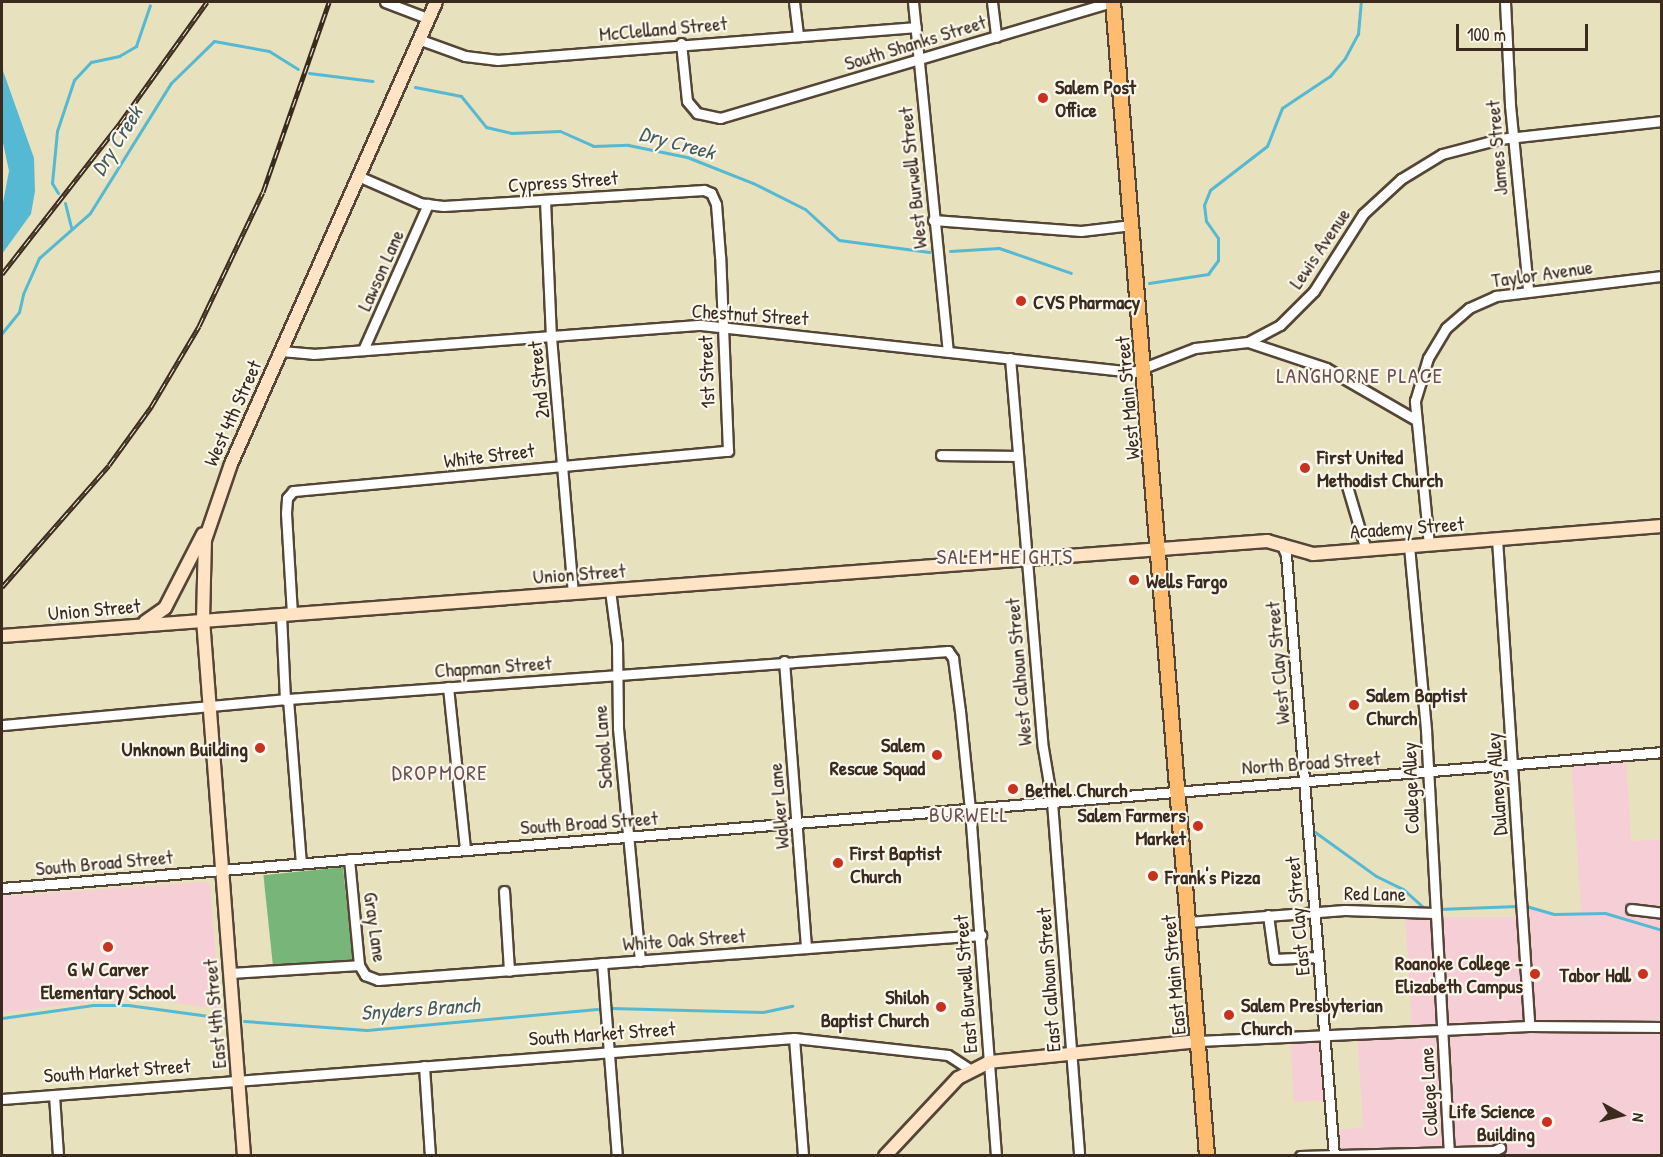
<!DOCTYPE html>
<style>
body{margin:0}
#map{position:relative;width:1663px;height:1157px;overflow:hidden;background:#e7e1bd;font-family:"Patrick Hand",sans-serif}
div>[style]{position:absolute}
[style*='--x']{left:calc(var(--x)*1px);top:calc(var(--y)*1px);width:calc(var(--w)*1px);rotate:calc(var(--a)*1deg)}
.built>*{inset:0;background:#f6cfd6;transform-origin:0 0}
.forest>*{inset:0;background:#77b678;transform-origin:0 0}
.water>*{inset:0;background:#55b9d3}
.stream>*{height:3px;margin:-1.5px;padding:0 1.5px;transform-origin:1.5px;border-radius:1.5px;background:#55b9d3}
.roads{filter:drop-shadow(2px 0 #554536) drop-shadow(-2px 0 #554536) drop-shadow(0 2px #554536) drop-shadow(0 -2px #554536)}
.street>*{height:9px;margin:-4.5px;padding:0 4.5px;transform-origin:4.5px;border-radius:4.5px;background:#fff}
.secondary>*{height:12px;margin:-6px;padding:0 6px;transform-origin:6px;border-radius:6px;background:#fee4c5}
.primary>*{height:14px;margin:-7px;padding:0 7px;transform-origin:7px;border-radius:7px;background:#fdbc6f}
.rail>*{height:5px;margin-top:-2.5px;transform-origin:0;background:repeating-linear-gradient(90deg,#fbf7ec 0 9px,#3b2a1e 0 18px);box-sizing:border-box;border-block:2px solid #3b2a1e}
.dots>*{width:16px;height:16px;translate:-50% -50%;box-sizing:border-box;border:3px solid #fbf7ec;border-radius:50%}
span{translate:-50% -50%;white-space:nowrap;text-align:center;line-height:1.15;-webkit-text-stroke:4.5px #fbf7ec;paint-order:stroke}
.street-label{font-size:20px;color:#3b2a1e}
.poi-label{font-size:20px;color:#3b2a1e;font-weight:700}
.left{translate:0 -50%;text-align:left}
.right{translate:-100% -50%;text-align:right}
.water-label{font-size:21px;color:#445c5d;font-style:italic}
.neighbourhood-label{font-size:21px;color:#6b4f53;letter-spacing:1.5px}
.frame{position:absolute;inset:0;border:3px solid #3b2a1e;pointer-events:none}
.north{position:absolute;left:1591px;top:1085px;width:60px;height:60px;-webkit-text-stroke:4px #fbf7ec;paint-order:stroke;rotate:98deg;font-size:16px;font-weight:700;line-height:24px;text-align:center;color:#3b2a1e}
.north::after{content:'';display:block;margin:auto;width:21px;height:27px;background:#3b2a1e;clip-path:polygon(50% 0,100% 100%,50% 72%,0 100%)}
.scale{position:absolute;left:1456px;top:24px;width:132px;height:27px;box-sizing:border-box;border:3px solid #3b2a1e;border-top:0;padding-left:8px;font-size:18px;line-height:21px;white-space:nowrap;color:#3b2a1e;-webkit-text-stroke:4px #fbf7ec;paint-order:stroke}
</style>
<div id="map">
<div class="built">
<div style="clip-path:polygon(1626px 755px,1631px 841px,1661px 839px,1661px 1155px,1334px 1155px,1332px 1131px,1363px 1127px,1357px 1033px,1412px 1031px,1405px 912px,1435px 917px,1519px 917px,1521px 905px,1554px 914px,1581px 912px,1571px 760px)"></div>
<div style="clip-path:polygon(204px 882px,210px 885px,220px 1009px,130px 997px,2px 1013px,2px 896px)"></div>
<div style="left:1325px;top:1033px;width:67px;height:35px;rotate:87deg"></div>
</div>
<div class="forest">
<div style="left:343px;top:867px;width:93px;height:80px;rotate:84deg"></div>
</div>
<div class="water">
<div style="clip-path:polygon(2px 68px,34px 158px,35px 191px,31px 214px,2px 254px,2px 208px,9px 171px,2px 138px)"></div>
</div>
<div class="stream">
<div style="--x:309;--y:73;--w:64;--a:7.2"></div>
<div style="--x:415;--y:87;--w:47;--a:11.1"></div>
<div style="--x:461;--y:96;--w:40;--a:51"></div>
<div style="--x:486;--y:127;--w:26;--a:13"></div>
<div style="--x:511;--y:133;--w:49;--a:-2.3"></div>
<div style="--x:560;--y:131;--w:36;--a:24"></div>
<div style="--x:593;--y:146;--w:35;--a:-2"></div>
<div style="--x:628;--y:145;--w:60;--a:11.5"></div>
<div style="--x:687;--y:157;--w:71;--a:21.5"></div>
<div style="--x:753;--y:183;--w:58;--a:26.6"></div>
<div style="--x:805;--y:209;--w:46;--a:42.4"></div>
<div style="--x:839;--y:240;--w:91;--a:7.6"></div>
<div style="--x:58;--y:193;--w:12;--a:-121"></div>
<div style="--x:52;--y:183;--w:52;--a:-84.5"></div>
<div style="--x:57;--y:131;--w:54;--a:-71.6"></div>
<div style="--x:74;--y:80;--w:25;--a:-47"></div>
<div style="--x:91;--y:62;--w:29;--a:-12"></div>
<div style="--x:119;--y:56;--w:20;--a:-30"></div>
<div style="--x:136;--y:46;--w:43;--a:-71.1"></div>
<div style="--x:65;--y:203;--w:25;--a:76"></div>
<div style="--x:950;--y:251;--w:49;--a:-3.5"></div>
<div style="--x:999;--y:248;--w:76;--a:19.1"></div>
<div style="--x:1149;--y:283;--w:60;--a:-8.7"></div>
<div style="--x:1208;--y:274;--w:17;--a:-54"></div>
<div style="--x:1218;--y:260;--w:22;--a:-90"></div>
<div style="--x:1218;--y:238;--w:21;--a:-125"></div>
<div style="--x:1206;--y:221;--w:16;--a:-97"></div>
<div style="--x:1204;--y:205;--w:16;--a:-68"></div>
<div style="--x:1210;--y:190;--w:72;--a:-37.7"></div>
<div style="--x:1267;--y:146;--w:41;--a:-68.5"></div>
<div style="--x:1282;--y:108;--w:58;--a:-33.7"></div>
<div style="--x:1330;--y:76;--w:23;--a:-50"></div>
<div style="--x:1345;--y:58;--w:27;--a:-62"></div>
<div style="--x:1358;--y:34;--w:32;--a:-85"></div>
<div style="--x:2;--y:333;--w:27;--a:-51"></div>
<div style="--x:19;--y:312;--w:18;--a:-77"></div>
<div style="--x:23;--y:294;--w:39;--a:-66"></div>
<div style="--x:39;--y:258;--w:68;--a:-41.4"></div>
<div style="--x:90;--y:213;--w:153;--a:-58.1"></div>
<div style="--x:171;--y:83;--w:60;--a:-44.3"></div>
<div style="--x:214;--y:41;--w:56;--a:10.3"></div>
<div style="--x:269;--y:51;--w:34;--a:32"></div>
<div style="--x:1315;--y:832;--w:75;--a:35.8"></div>
<div style="--x:1376;--y:876;--w:30;--a:26"></div>
<div style="--x:1403;--y:889;--w:27;--a:42"></div>
<div style="--x:1526;--y:906;--w:29;--a:16"></div>
<div style="--x:1554;--y:914;--w:51;--a:-1.1"></div>
<div style="--x:1605;--y:913;--w:59;--a:16.6"></div>
<div style="--x:1438;--y:909;--w:79;--a:-2.2"></div>
<div style="--x:611;--y:1008;--w:152;--a:1.5"></div>
<div style="--x:763;--y:1012;--w:30;--a:-12"></div>
<div style="--x:2;--y:1018;--w:92;--a:-8.1"></div>
<div style="--x:93;--y:1005;--w:35;--a:0"></div>
<div style="--x:128;--y:1005;--w:96;--a:7.8"></div>
<div style="--x:244;--y:1021;--w:123;--a:4.2"></div>
<div style="--x:367;--y:1030;--w:231;--a:-5.2"></div>
</div>
<div class="roads">
<div class="street">
<div style="--x:385;--y:2;--w:45;--a:20.9"></div>
<div style="--x:794;--y:2;--w:33;--a:83"></div>
<div style="--x:913;--y:2;--w:351;--a:84.3"></div>
<div style="--x:992;--y:2;--w:35;--a:83"></div>
<div style="--x:1505;--y:2;--w:103;--a:87.2"></div>
<div style="--x:1510;--y:105;--w:186;--a:84.4"></div>
<div style="--x:418;--y:39;--w:50;--a:19.9"></div>
<div style="--x:465;--y:56;--w:33;--a:7"></div>
<div style="--x:498;--y:60;--w:419;--a:-4.5"></div>
<div style="--x:681;--y:43;--w:58;--a:84.1"></div>
<div style="--x:687;--y:101;--w:16;--a:50"></div>
<div style="--x:697;--y:113;--w:24;--a:12"></div>
<div style="--x:720;--y:118;--w:408;--a:-16.5"></div>
<div style="--x:545;--y:200;--w:137;--a:87.5"></div>
<div style="--x:551;--y:337;--w:257;--a:85.1"></div>
<div style="--x:933;--y:220;--w:148;--a:4.3"></div>
<div style="--x:1081;--y:231;--w:51;--a:-6.7"></div>
<div style="--x:1248;--y:342;--w:82;--a:18.4"></div>
<div style="--x:1326;--y:368;--w:104;--a:30"></div>
<div style="--x:363;--y:350;--w:160;--a:-66"></div>
<div style="--x:281;--y:351;--w:32;--a:5"></div>
<div style="--x:313;--y:354;--w:389;--a:-4.3"></div>
<div style="--x:701;--y:325;--w:435;--a:6.2"></div>
<div style="--x:1133;--y:372;--w:66;--a:-21.2"></div>
<div style="--x:1195;--y:348;--w:53;--a:-6.5"></div>
<div style="--x:1248;--y:342;--w:36;--a:-28"></div>
<div style="--x:1280;--y:325;--w:48;--a:-45"></div>
<div style="--x:1314;--y:291;--w:91;--a:-57.5"></div>
<div style="--x:1363;--y:214;--w:52;--a:-42.6"></div>
<div style="--x:1401;--y:179;--w:48;--a:-31.4"></div>
<div style="--x:1442;--y:154;--w:59;--a:-14.7"></div>
<div style="--x:1499;--y:139;--w:164;--a:-6.3"></div>
<div style="--x:1010;--y:358;--w:391;--a:85.2"></div>
<div style="--x:1043;--y:748;--w:55;--a:80.5"></div>
<div style="--x:1052;--y:802;--w:355;--a:85.6"></div>
<div style="--x:941;--y:455;--w:76;--a:0.8"></div>
<div style="--x:1347;--y:486;--w:67;--a:73.5"></div>
<div style="--x:1497;--y:539;--w:488;--a:86.2"></div>
<div style="--x:1281;--y:543;--w:13;--a:67"></div>
<div style="--x:1286;--y:555;--w:603;--a:85.43"></div>
<div style="--x:1429;--y:545;--w:145;--a:-95.6"></div>
<div style="--x:1415;--y:401;--w:45;--a:-73.2"></div>
<div style="--x:1428;--y:358;--w:35;--a:-59"></div>
<div style="--x:1446;--y:328;--w:30;--a:-41"></div>
<div style="--x:1469;--y:308;--w:30;--a:-24"></div>
<div style="--x:1496;--y:296;--w:167;--a:-6.9"></div>
<div style="--x:1409;--y:546;--w:185;--a:84.7"></div>
<div style="--x:1426;--y:730;--w:423;--a:86.9"></div>
<div style="--x:610;--y:590;--w:54;--a:82.6"></div>
<div style="--x:617;--y:644;--w:84;--a:89.3"></div>
<div style="--x:618;--y:728;--w:234;--a:84.6"></div>
<div style="--x:292;--y:614;--w:101;--a:-93.4"></div>
<div style="--x:286;--y:513;--w:15;--a:-86"></div>
<div style="--x:287;--y:498;--w:9;--a:-49"></div>
<div style="--x:293;--y:491;--w:437;--a:-5.3"></div>
<div style="--x:728;--y:451;--w:195;--a:-92.3"></div>
<div style="--x:720;--y:256;--w:52;--a:-94.4"></div>
<div style="--x:716;--y:204;--w:12;--a:-114"></div>
<div style="--x:711;--y:193;--w:8;--a:-157"></div>
<div style="--x:704;--y:190;--w:261;--a:176.5"></div>
<div style="--x:443;--y:206;--w:23;--a:-173"></div>
<div style="--x:420;--y:203;--w:68;--a:-156.5"></div>
<div style="--x:281;--y:615;--w:85;--a:87.3"></div>
<div style="--x:784;--y:661;--w:288;--a:85.6"></div>
<div style="--x:448;--y:687;--w:164;--a:84"></div>
<div style="--x:288;--y:699;--w:165;--a:85.5"></div>
<div style="--x:2;--y:725;--w:287;--a:-5.2"></div>
<div style="--x:288;--y:699;--w:662;--a:-4.16"></div>
<div style="--x:948;--y:651;--w:9;--a:54"></div>
<div style="--x:953;--y:658;--w:53;--a:82.5"></div>
<div style="--x:960;--y:711;--w:100;--a:84.2"></div>
<div style="--x:970;--y:810;--w:347;--a:85.7"></div>
<div style="--x:349;--y:859;--w:106;--a:84.6"></div>
<div style="--x:359;--y:965;--w:12;--a:59"></div>
<div style="--x:365;--y:975;--w:14;--a:21"></div>
<div style="--x:378;--y:980;--w:605;--a:-4.27"></div>
<div style="--x:2;--y:888;--w:1666;--a:-4.68"></div>
<div style="--x:504;--y:891;--w:80;--a:86.4"></div>
<div style="--x:1631;--y:909;--w:31;--a:7"></div>
<div style="--x:1268;--y:915;--w:44;--a:82.2"></div>
<div style="--x:1274;--y:959;--w:44;--a:-2.6"></div>
<div style="--x:1188;--y:922;--w:157;--a:-4.4"></div>
<div style="--x:1345;--y:910;--w:89;--a:1.9"></div>
<div style="--x:602;--y:963;--w:194;--a:85.6"></div>
<div style="--x:230;--y:973;--w:129;--a:-3.5"></div>
<div style="--x:794;--y:1038;--w:118;--a:85.6"></div>
<div style="--x:1198;--y:1041;--w:331;--a:-2.6"></div>
<div style="--x:1529;--y:1026;--w:133;--a:0.4"></div>
<div style="--x:424;--y:1066;--w:90;--a:86.2"></div>
<div style="--x:54;--y:1095;--w:61;--a:86.2"></div>
<div style="--x:2;--y:1099;--w:794;--a:-4.4"></div>
<div style="--x:794;--y:1038;--w:155;--a:6.3"></div>
<div style="--x:948;--y:1055;--w:27;--a:33"></div>
<div style="--x:1300;--y:1156;--w:194;--a:-1.5"></div>
<div style="--x:1494;--y:1151;--w:7;--a:-27"></div>
</div>
<div class="secondary">
<div style="--x:145;--y:622;--w:24;--a:-35"></div>
<div style="--x:165;--y:608;--w:83;--a:-62.8"></div>
<div style="--x:2;--y:636;--w:1269;--a:-4.29"></div>
<div style="--x:1267;--y:541;--w:48;--a:15.8"></div>
<div style="--x:1313;--y:554;--w:350;--a:-4.6"></div>
<div style="--x:244;--y:1156;--w:538;--a:-94.37"></div>
<div style="--x:203;--y:620;--w:80;--a:-88.6"></div>
<div style="--x:205;--y:540;--w:80;--a:-71.1"></div>
<div style="--x:231;--y:464;--w:505;--a:-66.07"></div>
<div style="--x:885;--y:1156;--w:107;--a:-46.9"></div>
<div style="--x:958;--y:1078;--w:35;--a:-27"></div>
<div style="--x:989;--y:1062;--w:210;--a:-5.7"></div>
</div>
<div class="primary">
<div style="--x:1113;--y:2;--w:1158;--a:85.34"></div>
</div>
</div>
<div class="rail">
<div style="--x:2;--y:274;--w:192;--a:-52"></div>
<div style="--x:120;--y:123;--w:149;--a:-54.3"></div>
<div style="--x:2;--y:587;--w:162;--a:-48.7"></div>
<div style="--x:109;--y:465;--w:72;--a:-54.1"></div>
<div style="--x:151;--y:407;--w:94;--a:-59.3"></div>
<div style="--x:199;--y:326;--w:148;--a:-64.5"></div>
<div style="--x:263;--y:192;--w:201;--a:-70.8"></div>
</div>
<div class="dots">
<div style="left:1043px;top:98px;background:#c8321e"></div>
<div style="left:1021px;top:301px;background:#c8321e"></div>
<div style="left:1305px;top:468px;background:#c8321e"></div>
<div style="left:1134px;top:580px;background:#c8321e"></div>
<div style="left:1354px;top:705px;background:#c8321e"></div>
<div style="left:260px;top:748px;background:#c8321e"></div>
<div style="left:937px;top:755px;background:#c8321e"></div>
<div style="left:1013px;top:789px;background:#c8321e"></div>
<div style="left:1198px;top:826px;background:#c8321e"></div>
<div style="left:838px;top:863px;background:#c8321e"></div>
<div style="left:1153px;top:876px;background:#c8321e"></div>
<div style="left:108px;top:947px;background:#c8321e"></div>
<div style="left:1535px;top:974px;background:#c8321e"></div>
<div style="left:1643px;top:974px;background:#c8321e"></div>
<div style="left:941px;top:1007px;background:#c8321e"></div>
<div style="left:1229px;top:1015px;background:#c8321e"></div>
<div style="left:1547px;top:1122px;background:#c8321e"></div>
</div>
<div class="street-label">
<span style="left:663px;top:28px;rotate:-5deg">McClelland Street</span>
<span style="left:915px;top:42px;rotate:-17deg">South Shanks Street</span>
<span style="left:1496px;top:148px;rotate:-95deg">James Street</span>
<span style="left:912px;top:178px;rotate:-96deg">West Burwell Street</span>
<span style="left:563px;top:181px;rotate:-4deg">Cypress Street</span>
<span style="left:1319px;top:248px;rotate:-56deg">Lewis Avenue</span>
<span style="left:380px;top:270px;rotate:-66deg">Lawson Lane</span>
<span style="left:1542px;top:273px;rotate:-8deg">Taylor Avenue</span>
<span style="left:750px;top:314px;rotate:4deg">Chestnut Street</span>
<span style="left:706px;top:372px;rotate:-92deg">1st Street</span>
<span style="left:538px;top:380px;rotate:-96deg">2nd Street</span>
<span style="left:1127px;top:398px;rotate:-95deg">West Main Street</span>
<span style="left:232px;top:413px;rotate:-66deg">West 4th Street</span>
<span style="left:489px;top:455px;rotate:-7deg">White Street</span>
<span style="left:1407px;top:527px;rotate:-4deg">Academy Street</span>
<span style="left:579px;top:573px;rotate:-4deg">Union Street</span>
<span style="left:94px;top:609px;rotate:-5deg">Union Street</span>
<span style="left:1277px;top:663px;rotate:-95deg">West Clay Street</span>
<span style="left:493px;top:666px;rotate:-4deg">Chapman Street</span>
<span style="left:1018px;top:672px;rotate:-95deg">West Calhoun Street</span>
<span style="left:602px;top:747px;rotate:-94deg">School Lane</span>
<span style="left:1311px;top:762px;rotate:-4deg">North Broad Street</span>
<span style="left:1496px;top:784px;rotate:-94deg">Dulaneys Alley</span>
<span style="left:1410px;top:788px;rotate:-92deg">College Alley</span>
<span style="left:778px;top:806px;rotate:-95deg">Walker Lane</span>
<span style="left:589px;top:822px;rotate:-4deg">South Broad Street</span>
<span style="left:104px;top:862px;rotate:-5deg">South Broad Street</span>
<span style="left:1375px;top:893px;rotate:1deg">Red Lane</span>
<span style="left:1297px;top:916px;rotate:-95deg">East Clay Street</span>
<span style="left:376px;top:927px;rotate:82deg">Gray Lane</span>
<span style="left:684px;top:939px;rotate:-4deg">White Oak Street</span>
<span style="left:1173px;top:975px;rotate:-95deg">East Main Street</span>
<span style="left:1048px;top:980px;rotate:-94deg">East Calhoun Street</span>
<span style="left:965px;top:984px;rotate:-94deg">East Burwell Street</span>
<span style="left:214px;top:1014px;rotate:-95deg">East 4th Street</span>
<span style="left:602px;top:1033px;rotate:-4deg">South Market Street</span>
<span style="left:117px;top:1070px;rotate:-4deg">South Market Street</span>
<span style="left:1428px;top:1092px;rotate:-93deg">College Lane</span>
</div>
<div class="poi-label">
<span class="left" style="left:1055px;top:98px">Salem Post<br>Office</span>
<span class="left" style="left:1033px;top:301px">CVS Pharmacy</span>
<span class="left" style="left:1317px;top:468px">First United<br>Methodist Church</span>
<span class="left" style="left:1146px;top:580px">Wells Fargo</span>
<span class="left" style="left:1366px;top:706px">Salem Baptist<br>Church</span>
<span class="right" style="left:925px;top:756px">Salem<br>Rescue Squad</span>
<span class="right" style="left:248px;top:748px">Unknown Building</span>
<span class="left" style="left:1025px;top:789px">Bethel Church</span>
<span class="right" style="left:1186px;top:826px">Salem Farmers<br>Market</span>
<span class="left" style="left:850px;top:864px">First Baptist<br>Church</span>
<span class="left" style="left:1165px;top:876px">Frank's Pizza</span>
<span class="right" style="left:1523px;top:974px">Roanoke College -<br>Elizabeth Campus</span>
<span style="left:108px;top:980px">G W Carver<br>Elementary School</span>
<span class="right" style="left:1631px;top:974px">Tabor Hall</span>
<span class="right" style="left:929px;top:1008px">Shiloh<br>Baptist Church</span>
<span class="left" style="left:1241px;top:1016px">Salem Presbyterian<br>Church</span>
<span class="right" style="left:1535px;top:1122px">Life Science<br>Building</span>
</div>
<div class="water-label">
<span style="left:117px;top:141px;rotate:-58deg">Dry Creek</span>
<span style="left:677px;top:143px;rotate:15deg">Dry Creek</span>
<span style="left:420px;top:1009px;rotate:-4deg">Snyders Branch</span>
</div>
<div class="neighbourhood-label">
<span style="left:1360px;top:376px">LANGHORNE PLACE</span>
<span style="left:1005px;top:557px">SALEM HEIGHTS</span>
<span style="left:440px;top:773px">DROPMORE</span>
<span style="left:969px;top:815px">BURWELL</span>
</div>
<div class="frame"></div>
<div class="north">N</div>
<div class="scale">100 m</div>
</div>
